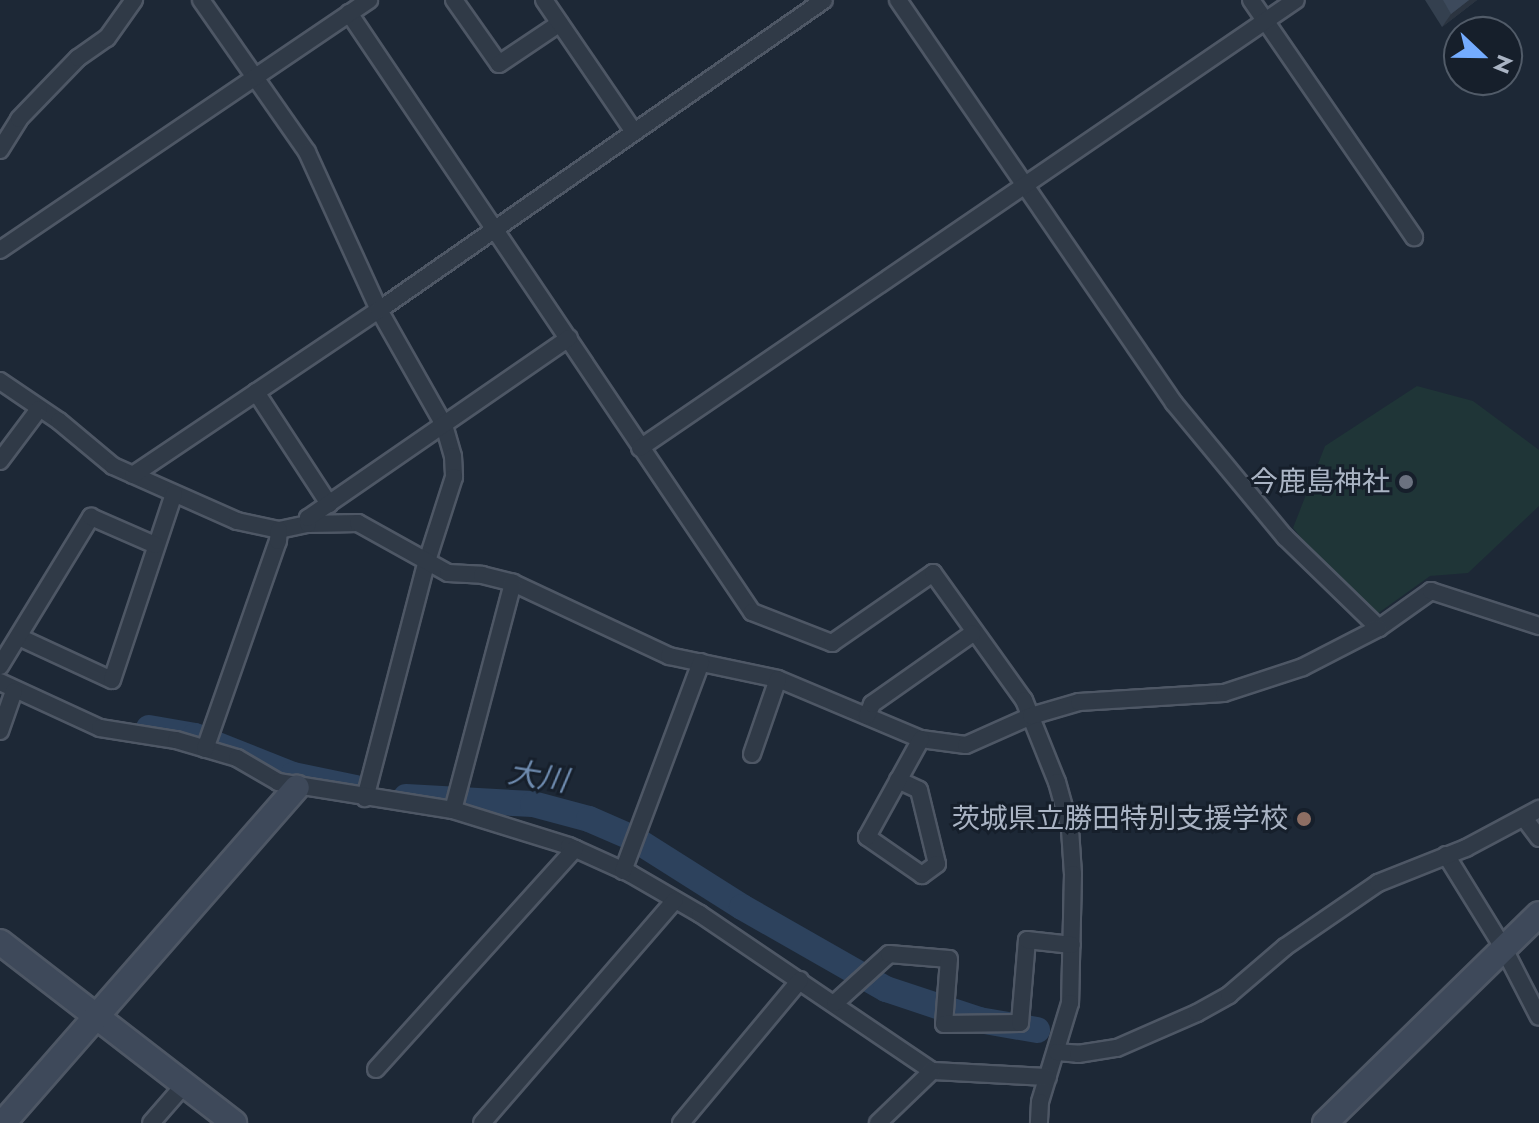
<!DOCTYPE html>
<meta charset="utf-8">
<style>
body{margin:0}
#map{position:relative;width:1539px;height:1123px;overflow:hidden;background:#1d2836;font-family:Jost,"Noto Sans JP",sans-serif}
div>[style]{position:absolute}
[style*='--x']{left:calc(var(--x)*1px);top:calc(var(--y)*1px);width:calc(var(--w)*1px);rotate:calc(var(--a)*1deg)}
.green>*{inset:0;background:#1f3537}
.river>*{height:26px;margin:-13px;padding:0 13px;transform-origin:13px;border-radius:13px;background:#2d425d}
.roads{filter:drop-shadow(2px 0 #4e5765) drop-shadow(-2px 0 #4e5765) drop-shadow(0 2px #4e5765) drop-shadow(0 -2px #4e5765)}
.street>*{height:16px;margin:-8px;padding:0 8px;transform-origin:8px;border-radius:8px;background:#303a47}
.secondary>*{height:24px;margin:-12px;padding:0 12px;transform-origin:12px;border-radius:12px;background:#3e495a}
.wall>*{inset:0;background:#34404f}
.shaded-wall>*{inset:0;background:#2b3440}
.building>*{inset:0;background:#3d4a5c}
.dots>*{width:22px;height:22px;translate:-50% -50%;box-sizing:border-box;border:4px solid #161f2b;border-radius:50%}
span{translate:-50% -50%;white-space:nowrap;text-align:center;line-height:1.15;-webkit-text-stroke:6px #161f2b;paint-order:stroke}
.poi-label{font-size:28px;color:#aab4c4}
.right{translate:-100% -50%;text-align:right}
.water-label{font-size:30px;color:#6f8cb0;font-style:italic}
.north{position:absolute;left:1443px;top:16px;width:80px;height:80px;box-sizing:border-box;background:#161f2b;border:2px solid #515b68;border-radius:50%;rotate:112deg;font-size:22px;font-weight:700;line-height:32px;text-align:center;color:#aab4c4}
.north::after{content:'';display:block;margin:auto;width:28px;height:36px;background:#74acff;clip-path:polygon(50% 0,100% 100%,50% 72%,0 100%)}
</style>
<div id="map">
<div class="green">
<div style="clip-path:polygon(1417px 386px,1473px 401px,1539px 450px,1539px 506px,1468px 573px,1430px 576px,1370px 619px,1293px 528px,1325px 446px)"></div>
</div>
<div class="river">
<div style="--x:149;--y:728;--w:47;--a:9.9"></div>
<div style="--x:195;--y:736;--w:105;--a:21.7"></div>
<div style="--x:293;--y:775;--w:64;--a:11.7"></div>
<div style="--x:406;--y:797;--w:127;--a:3.2"></div>
<div style="--x:533;--y:804;--w:58;--a:15"></div>
<div style="--x:589;--y:819;--w:48;--a:23.4"></div>
<div style="--x:633;--y:838;--w:129;--a:32.3"></div>
<div style="--x:742;--y:907;--w:166;--a:29.7"></div>
<div style="--x:886;--y:989;--w:98;--a:18.4"></div>
<div style="--x:979;--y:1020;--w:59;--a:9.8"></div>
</div>
<div class="roads">
<div class="street">
<div style="--x:201;--y:0;--w:185;--a:55.1"></div>
<div style="--x:307;--y:152;--w:174;--a:65.5"></div>
<div style="--x:379;--y:310;--w:132;--a:60.5"></div>
<div style="--x:444;--y:425;--w:32;--a:74"></div>
<div style="--x:453;--y:456;--w:21;--a:87"></div>
<div style="--x:454;--y:477;--w:91;--a:107.8"></div>
<div style="--x:426;--y:564;--w:242;--a:104.6"></div>
<div style="--x:454;--y:0;--w:78;--a:54.9"></div>
<div style="--x:499;--y:64;--w:73;--a:-33.9"></div>
<div style="--x:544;--y:0;--w:160;--a:55.7"></div>
<div style="--x:898;--y:0;--w:488;--a:55.6"></div>
<div style="--x:1174;--y:403;--w:174;--a:50.4"></div>
<div style="--x:1285;--y:537;--w:131;--a:44.1"></div>
<div style="--x:1379;--y:628;--w:64;--a:-35.4"></div>
<div style="--x:1431;--y:591;--w:114;--a:18"></div>
<div style="--x:1251;--y:0;--w:288;--a:55.5"></div>
<div style="--x:349;--y:13;--w:722;--a:56.07"></div>
<div style="--x:752;--y:612;--w:86;--a:21.2"></div>
<div style="--x:832;--y:643;--w:123;--a:-34.7"></div>
<div style="--x:933;--y:573;--w:156;--a:54.4"></div>
<div style="--x:1024;--y:700;--w:88;--a:68.1"></div>
<div style="--x:1057;--y:782;--w:49;--a:74.5"></div>
<div style="--x:1070;--y:829;--w:45;--a:86.2"></div>
<div style="--x:1073;--y:874;--w:129;--a:91.3"></div>
<div style="--x:1070;--y:1003;--w:103;--a:106.9"></div>
<div style="--x:1040;--y:1102;--w:21;--a:93"></div>
<div style="--x:0;--y:150;--w:36;--a:-58"></div>
<div style="--x:19;--y:119;--w:85;--a:-46"></div>
<div style="--x:78;--y:58;--w:35;--a:-35"></div>
<div style="--x:107;--y:38;--w:47;--a:-54.6"></div>
<div style="--x:0;--y:250;--w:446;--a:-34.1"></div>
<div style="--x:0;--y:381;--w:71;--a:34.1"></div>
<div style="--x:59;--y:421;--w:70;--a:39.8"></div>
<div style="--x:113;--y:466;--w:136;--a:23.9"></div>
<div style="--x:237;--y:521;--w:43;--a:12.1"></div>
<div style="--x:279;--y:530;--w:30;--a:-12"></div>
<div style="--x:308;--y:524;--w:50;--a:-1.1"></div>
<div style="--x:358;--y:523;--w:103;--a:29.1"></div>
<div style="--x:448;--y:573;--w:34;--a:3"></div>
<div style="--x:482;--y:575;--w:32;--a:14"></div>
<div style="--x:513;--y:583;--w:172;--a:25.1"></div>
<div style="--x:669;--y:656;--w:111;--a:11.9"></div>
<div style="--x:778;--y:679;--w:155;--a:22.8"></div>
<div style="--x:921;--y:739;--w:45;--a:7.6"></div>
<div style="--x:966;--y:745;--w:71;--a:-24"></div>
<div style="--x:1031;--y:716;--w:50;--a:-16.3"></div>
<div style="--x:1079;--y:702;--w:145;--a:-3.6"></div>
<div style="--x:1224;--y:693;--w:83;--a:-18.2"></div>
<div style="--x:1303;--y:667;--w:85;--a:-27.2"></div>
<div style="--x:256;--y:392;--w:134;--a:56.9"></div>
<div style="--x:640;--y:448;--w:794;--a:-34.33"></div>
<div style="--x:0;--y:461;--w:65;--a:-53.1"></div>
<div style="--x:133;--y:475;--w:296;--a:-33.9"></div>
<div style="--x:379;--y:310;--w:542;--a:-34.86"></div>
<div style="--x:308;--y:524;--w:6;--a:-90"></div>
<div style="--x:308;--y:518;--w:317;--a:-34.6"></div>
<div style="--x:19;--y:637;--w:102;--a:24.8"></div>
<div style="--x:112;--y:680;--w:196;--a:-71.6"></div>
<div style="--x:0;--y:666;--w:175;--a:-58.6"></div>
<div style="--x:91;--y:517;--w:70;--a:23.6"></div>
<div style="--x:0;--y:682;--w:110;--a:24.7"></div>
<div style="--x:100;--y:728;--w:77;--a:9"></div>
<div style="--x:176;--y:740;--w:64;--a:16.4"></div>
<div style="--x:237;--y:758;--w:48;--a:30.3"></div>
<div style="--x:278;--y:782;--w:177;--a:9.1"></div>
<div style="--x:453;--y:810;--w:121;--a:17.2"></div>
<div style="--x:569;--y:846;--w:68;--a:24.3"></div>
<div style="--x:631;--y:874;--w:80;--a:30.1"></div>
<div style="--x:700;--y:914;--w:280;--a:34.1"></div>
<div style="--x:932;--y:1071;--w:116;--a:3"></div>
<div style="--x:867;--y:716;--w:13;--a:-67"></div>
<div style="--x:872;--y:704;--w:123;--a:-35.1"></div>
<div style="--x:0;--y:731;--w:42;--a:-70.7"></div>
<div style="--x:205;--y:749;--w:220;--a:-70.7"></div>
<div style="--x:278;--y:541;--w:11;--a:-85"></div>
<div style="--x:752;--y:754;--w:79;--a:-70.9"></div>
<div style="--x:898;--y:780;--w:23;--a:25"></div>
<div style="--x:919;--y:790;--w:76;--a:76.3"></div>
<div style="--x:937;--y:864;--w:19;--a:144"></div>
<div style="--x:922;--y:875;--w:67;--a:-145.4"></div>
<div style="--x:867;--y:837;--w:112;--a:-61.1"></div>
<div style="--x:453;--y:810;--w:235;--a:-75.2"></div>
<div style="--x:1524;--y:818;--w:25;--a:53"></div>
<div style="--x:1446;--y:855;--w:110;--a:58.3"></div>
<div style="--x:1504;--y:949;--w:76;--a:62.8"></div>
<div style="--x:623;--y:871;--w:223;--a:-69.5"></div>
<div style="--x:835;--y:1003;--w:73;--a:-42.2"></div>
<div style="--x:889;--y:954;--w:60;--a:4.8"></div>
<div style="--x:949;--y:959;--w:65;--a:94.4"></div>
<div style="--x:944;--y:1024;--w:76;--a:-0.8"></div>
<div style="--x:1020;--y:1023;--w:83;--a:-85.2"></div>
<div style="--x:1027;--y:940;--w:45;--a:6.3"></div>
<div style="--x:1057;--y:1052;--w:21;--a:5"></div>
<div style="--x:1078;--y:1054;--w:39;--a:-9"></div>
<div style="--x:1117;--y:1048;--w:87;--a:-23.6"></div>
<div style="--x:1197;--y:1013;--w:37;--a:-29"></div>
<div style="--x:1229;--y:995;--w:74;--a:-40.6"></div>
<div style="--x:1285;--y:947;--w:113;--a:-34.5"></div>
<div style="--x:1378;--y:883;--w:95;--a:-21.7"></div>
<div style="--x:1466;--y:848;--w:83;--a:-28.1"></div>
<div style="--x:376;--y:1069;--w:297;--a:-47.9"></div>
<div style="--x:151;--y:1123;--w:52;--a:-48.9"></div>
<div style="--x:482;--y:1123;--w:294;--a:-49.1"></div>
<div style="--x:681;--y:1123;--w:186;--a:-50.2"></div>
<div style="--x:878;--y:1123;--w:75;--a:-43.9"></div>
</div>
<div class="secondary">
<div style="--x:0;--y:942;--w:296;--a:37.7"></div>
<div style="--x:3;--y:1123;--w:446;--a:-48.8"></div>
<div style="--x:1325;--y:1123;--w:299;--a:-44.3"></div>
</div>
</div>
<div class="wall">
<div style="clip-path:polygon(1425px 0,1477px 0,1442px 27px)"></div>
</div>
<div class="shaded-wall">
<div style="clip-path:polygon(1469px 0,1477px 0,1442px 27px,1451px 14px)"></div>
</div>
<div class="building">
<div style="clip-path:polygon(1443px 0,1469px 0,1451px 14px)"></div>
</div>
<div class="dots">
<div style="left:1406px;top:482px;background:#6b7280"></div>
<div style="left:1304px;top:819px;background:#8d6e63"></div>
</div>
<div class="poi-label">
<span class="right" style="left:1390px;top:482px">今鹿島神社</span>
<span class="right" style="left:1288px;top:819px">茨城県立勝田特別支援学校</span>
</div>
<div class="water-label">
<span style="left:538px;top:777px;rotate:9deg">大川</span>
</div>
<div class="north">N</div>
</div>
